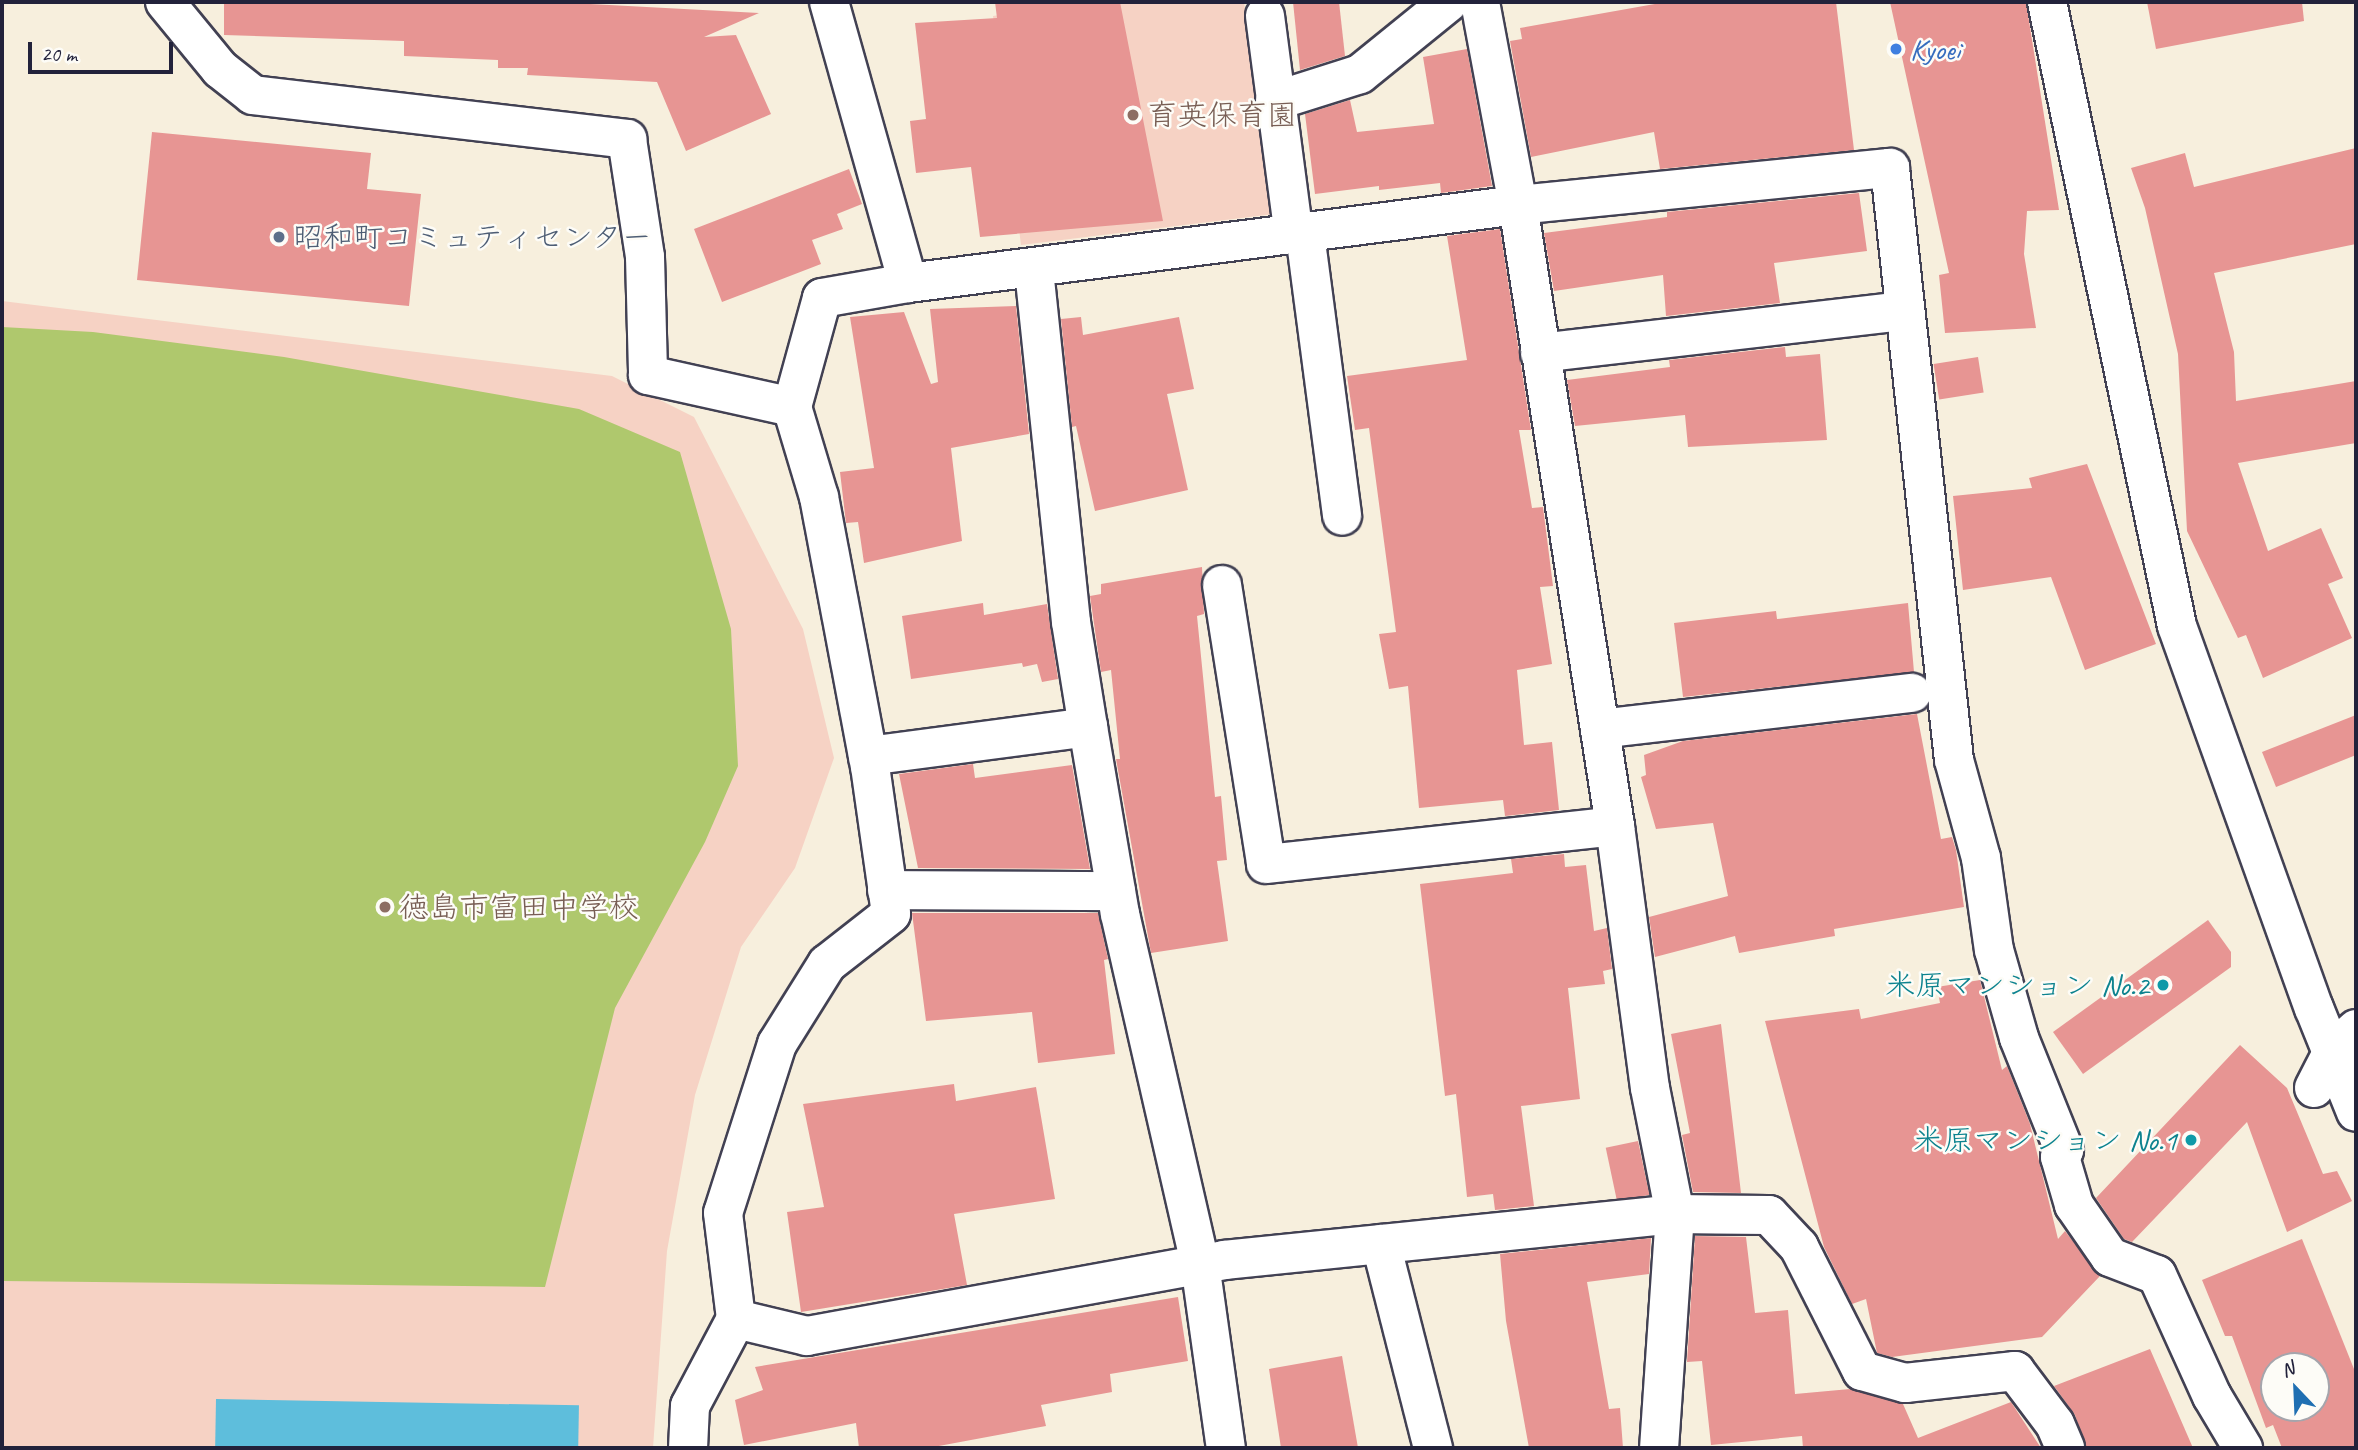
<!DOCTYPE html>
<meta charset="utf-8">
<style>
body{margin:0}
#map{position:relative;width:2358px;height:1450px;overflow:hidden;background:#f7efdd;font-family:Caveat,"Klee One",sans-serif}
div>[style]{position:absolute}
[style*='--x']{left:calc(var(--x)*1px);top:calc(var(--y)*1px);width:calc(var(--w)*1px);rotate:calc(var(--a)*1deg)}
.built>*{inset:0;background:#f6d2c4}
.green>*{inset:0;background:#afc86d}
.water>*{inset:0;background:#5ebedc;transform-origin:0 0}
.building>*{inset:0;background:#e79593;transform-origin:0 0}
.roads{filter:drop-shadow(2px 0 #424153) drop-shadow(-2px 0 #424153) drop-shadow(0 2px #424153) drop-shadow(0 -2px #424153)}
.street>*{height:38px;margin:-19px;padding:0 19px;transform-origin:19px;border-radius:19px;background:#fff}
.secondary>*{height:38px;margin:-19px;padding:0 19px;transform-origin:19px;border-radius:19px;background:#fff}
.dots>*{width:19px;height:19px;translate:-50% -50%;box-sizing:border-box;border:4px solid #fdfcf7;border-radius:50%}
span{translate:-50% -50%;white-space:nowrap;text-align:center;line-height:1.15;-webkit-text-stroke:5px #fdfcf7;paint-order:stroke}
.shop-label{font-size:30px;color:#366cbe}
.left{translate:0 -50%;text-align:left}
.education-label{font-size:30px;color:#785e54}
.service-label{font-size:30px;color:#4e5e75}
.culture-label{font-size:30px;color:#0d838f}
.right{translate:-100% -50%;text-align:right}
.frame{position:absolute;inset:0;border:4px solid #22223b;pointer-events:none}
.north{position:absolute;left:2260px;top:1352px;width:70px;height:70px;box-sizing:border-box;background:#fdfcf7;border:2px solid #a5a5ac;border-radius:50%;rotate:337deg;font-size:19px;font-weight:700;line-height:28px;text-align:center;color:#22223b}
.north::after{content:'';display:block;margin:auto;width:24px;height:32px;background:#1f6fb2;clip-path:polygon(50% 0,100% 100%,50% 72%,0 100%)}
.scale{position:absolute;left:28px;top:42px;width:145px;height:32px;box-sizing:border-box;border:4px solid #22223b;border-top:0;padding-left:9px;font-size:21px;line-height:24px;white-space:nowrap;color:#22223b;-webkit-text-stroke:5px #fdfcf7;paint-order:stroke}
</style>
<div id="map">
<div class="built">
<div style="clip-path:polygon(1085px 2px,1244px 2px,1274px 214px,1021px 245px,993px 16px)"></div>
<div style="clip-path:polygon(2px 301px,612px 376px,694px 417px,803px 629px,834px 758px,795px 868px,741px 947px,695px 1095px,667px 1251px,653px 1448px,2px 1448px)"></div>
</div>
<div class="green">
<div style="clip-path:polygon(2px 327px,93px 332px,284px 357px,579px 409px,680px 452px,731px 629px,738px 766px,705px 842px,615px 1008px,545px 1287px,2px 1281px)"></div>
</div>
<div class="water">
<div style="left:216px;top:1399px;width:363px;height:49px;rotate:1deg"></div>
</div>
<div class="building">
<div style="clip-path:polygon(224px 2px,553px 2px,759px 13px,704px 37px,736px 35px,771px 114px,686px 151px,657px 82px,527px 75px,528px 68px,498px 68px,498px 60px,404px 56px,404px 41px,224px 35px)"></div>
<div style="clip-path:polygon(995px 2px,1120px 2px,1163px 221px,980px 237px,971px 167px,916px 173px,910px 121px,926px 119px,915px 23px,997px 18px)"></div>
<div style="clip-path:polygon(1293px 2px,1339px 2px,1345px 56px,1300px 70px)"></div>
<div style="clip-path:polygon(1666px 2px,1836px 2px,1854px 150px,1660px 169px,1654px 132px,1531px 157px,1510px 41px,1522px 39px,1520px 28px)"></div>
<div style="clip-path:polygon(1890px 2px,2026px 2px,2059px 210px,2027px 211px,2024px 254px,2036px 328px,1945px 333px,1939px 275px,1949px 273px)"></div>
<div style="clip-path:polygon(2147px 2px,2302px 2px,2304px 21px,2156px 49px)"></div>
<div style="clip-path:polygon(1467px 49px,1492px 186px,1441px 193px,1440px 183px,1379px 190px,1379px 186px,1315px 194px,1305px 114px,1350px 100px,1357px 132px,1434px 124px,1423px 57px)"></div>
<div style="clip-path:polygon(152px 132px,371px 153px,367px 189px,421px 194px,409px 306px,137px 280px)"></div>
<div style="clip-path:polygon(2356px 148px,2356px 244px,2214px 273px,2234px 352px,2236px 401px,2356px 381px,2356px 443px,2238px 463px,2268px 551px,2321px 528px,2343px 578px,2328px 584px,2352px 638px,2263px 678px,2246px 635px,2238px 638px,2187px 531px,2178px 354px,2145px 208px,2131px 168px,2185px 153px,2194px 187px)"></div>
<div style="clip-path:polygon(849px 169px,862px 204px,837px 214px,843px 229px,812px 240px,821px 264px,722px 302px,694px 229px)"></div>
<div style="clip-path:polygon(1859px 193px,1867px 251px,1774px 263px,1780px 303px,1666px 316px,1663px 275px,1554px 291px,1544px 233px,1667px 217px,1667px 212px)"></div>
<div style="clip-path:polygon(1500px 229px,1531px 430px,1519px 430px,1532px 508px,1543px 507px,1553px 586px,1540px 587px,1552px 664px,1517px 670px,1524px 745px,1552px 742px,1559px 810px,1505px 816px,1503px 800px,1419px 808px,1408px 686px,1389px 689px,1379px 634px,1396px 632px,1369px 428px,1355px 430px,1347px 376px,1467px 360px,1447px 236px)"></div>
<div style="clip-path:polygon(1016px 306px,1029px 434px,951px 448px,962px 541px,864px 563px,858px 522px,846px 523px,840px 472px,874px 468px,850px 317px,904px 312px,931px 384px,938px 382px,930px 309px)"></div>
<div style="clip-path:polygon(1081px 317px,1083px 335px,1179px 317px,1194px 389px,1167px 394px,1188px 490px,1095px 511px,1076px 426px,1072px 427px,1061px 319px)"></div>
<div style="clip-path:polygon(1785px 347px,1786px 357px,1820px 354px,1827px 440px,1688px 447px,1685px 415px,1575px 426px,1567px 380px,1670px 367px,1669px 360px)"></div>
<div style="left:1978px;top:357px;width:36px;height:45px;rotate:81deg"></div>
<div style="clip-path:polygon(2087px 464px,2156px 644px,2085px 670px,2051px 577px,1963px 590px,1953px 496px,2032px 488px,2029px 478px)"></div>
<div style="clip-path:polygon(1202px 567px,1204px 614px,1197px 616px,1215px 797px,1221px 796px,1227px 860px,1217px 861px,1228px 941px,1151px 953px,1116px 759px,1120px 759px,1111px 670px,1101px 672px,1090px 596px,1101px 594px,1101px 584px)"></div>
<div style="clip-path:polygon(983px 603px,984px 615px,1047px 604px,1058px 679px,1042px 682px,1037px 664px,1023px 667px,1022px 663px,911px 679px,902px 616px)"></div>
<div style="clip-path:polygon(1908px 603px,1914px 672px,1683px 697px,1674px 623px,1776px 611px,1777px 619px)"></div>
<div style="clip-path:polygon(1917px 714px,1941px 839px,1952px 837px,1956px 850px,1964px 907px,1834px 929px,1835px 936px,1739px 953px,1735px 936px,1655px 957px,1649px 917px,1728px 896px,1713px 823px,1656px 829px,1641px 777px,1646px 775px,1644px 755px,1683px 741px)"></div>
<div style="clip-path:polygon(2356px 715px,2356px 755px,2276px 787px,2262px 752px)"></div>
<div style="clip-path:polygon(973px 764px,975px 778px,1072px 765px,1090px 869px,918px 868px,899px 774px)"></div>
<div style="clip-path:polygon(1564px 854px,1565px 867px,1586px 865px,1594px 931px,1607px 928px,1612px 969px,1603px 971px,1605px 984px,1568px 988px,1580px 1099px,1521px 1106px,1534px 1206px,1495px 1210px,1493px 1194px,1467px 1197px,1456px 1094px,1445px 1096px,1420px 884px,1513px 873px,1511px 859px)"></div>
<div style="clip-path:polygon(912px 913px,1098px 913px,1108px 959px,1104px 960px,1115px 1054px,1038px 1063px,1032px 1012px,926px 1021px)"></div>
<div style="clip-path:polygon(2208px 920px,2231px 952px,2231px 967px,2083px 1074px,2053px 1032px)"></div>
<div style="clip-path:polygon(1980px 980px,2002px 1070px,2007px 1066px,2030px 1124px,2058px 1239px,2065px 1231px,2100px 1276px,2042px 1337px,1892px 1357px,1877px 1353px,1866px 1299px,1852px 1304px,1824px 1247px,1765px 1021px,1859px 1009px,1861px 1019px,1940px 1003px,1937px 987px)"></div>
<div style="clip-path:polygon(1721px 1024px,1741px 1193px,1693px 1192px,1682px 1135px,1690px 1133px,1671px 1034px)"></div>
<div style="clip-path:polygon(2240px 1045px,2287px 1088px,2323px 1174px,2337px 1171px,2352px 1201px,2287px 1232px,2247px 1122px,2132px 1242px,2124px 1239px,2096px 1198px)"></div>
<div style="clip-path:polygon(954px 1084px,956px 1101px,1036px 1087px,1055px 1199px,954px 1214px,967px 1285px,801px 1312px,787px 1212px,824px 1207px,803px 1104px)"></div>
<div style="left:1638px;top:1141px;width:55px;height:33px;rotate:78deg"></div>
<div style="clip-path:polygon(1695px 1236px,1746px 1237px,1755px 1313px,1788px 1310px,1795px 1394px,1850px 1389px,1903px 1404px,1918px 1438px,2011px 1402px,2041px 1448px,1803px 1448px,1802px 1436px,1711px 1445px,1702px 1361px,1687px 1362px)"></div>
<div style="clip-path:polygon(1651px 1238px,1649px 1274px,1587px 1282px,1609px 1409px,1620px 1408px,1623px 1448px,1529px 1448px,1506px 1321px,1500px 1254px)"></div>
<div style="clip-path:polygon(evenodd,2302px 1239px,2356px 1374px,2356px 1448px,2282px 1448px,2273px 1425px,2266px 1428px,2232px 1336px,2225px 1336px,2202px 1280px,2302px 1239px,2274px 1366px,2316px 1366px,2316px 1408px,2274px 1408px,2274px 1366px)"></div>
<div style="clip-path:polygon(1178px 1297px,1188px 1361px,1110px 1374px,1112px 1392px,1041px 1405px,1046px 1426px,928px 1448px,859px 1448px,856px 1423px,744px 1445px,735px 1400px,763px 1390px,755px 1367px)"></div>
<div style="clip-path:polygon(2150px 1349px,2193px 1448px,2086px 1448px,2075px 1415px,2054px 1386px)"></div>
<div style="clip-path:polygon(1342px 1356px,1358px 1448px,1281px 1448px,1269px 1369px)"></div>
</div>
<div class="roads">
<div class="street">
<div style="--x:165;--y:2;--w:87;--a:50.6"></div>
<div style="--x:220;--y:69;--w:42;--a:38.2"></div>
<div style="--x:253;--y:95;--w:377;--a:6.7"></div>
<div style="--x:627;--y:139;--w:119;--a:81.3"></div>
<div style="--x:645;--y:257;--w:118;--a:88.5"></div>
<div style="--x:648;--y:375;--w:148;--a:12.5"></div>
<div style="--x:792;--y:407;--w:94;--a:73.3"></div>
<div style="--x:819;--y:497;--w:274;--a:79.3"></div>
<div style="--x:870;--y:766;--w:149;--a:81.9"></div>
<div style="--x:891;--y:914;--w:81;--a:142"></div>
<div style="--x:827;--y:964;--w:94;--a:122"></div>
<div style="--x:777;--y:1044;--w:177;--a:107.7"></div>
<div style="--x:723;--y:1213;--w:107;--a:83"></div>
<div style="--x:736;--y:1319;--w:98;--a:117.9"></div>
<div style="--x:690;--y:1406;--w:42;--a:92.7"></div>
<div style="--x:829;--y:2;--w:292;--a:74.3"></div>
<div style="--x:1480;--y:2;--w:207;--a:79.4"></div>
<div style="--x:1518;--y:205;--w:629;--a:81.12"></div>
<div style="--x:1615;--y:826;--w:264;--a:82.4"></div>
<div style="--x:1650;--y:1088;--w:128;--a:78.8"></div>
<div style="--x:1675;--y:1214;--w:235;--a:93.9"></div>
<div style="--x:2047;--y:2;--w:637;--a:78.23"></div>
<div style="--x:2177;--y:626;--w:406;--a:70.3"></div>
<div style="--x:2314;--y:1008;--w:112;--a:68"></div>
<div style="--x:1265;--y:16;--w:221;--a:82.5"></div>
<div style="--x:1275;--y:101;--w:89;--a:-17.6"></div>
<div style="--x:1360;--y:74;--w:114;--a:-39"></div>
<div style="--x:1305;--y:234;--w:284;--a:82.5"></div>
<div style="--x:1034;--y:270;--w:354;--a:84"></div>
<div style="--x:1071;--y:622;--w:106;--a:80.8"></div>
<div style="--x:1088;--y:727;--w:190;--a:80.3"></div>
<div style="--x:1120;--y:914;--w:359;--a:77.1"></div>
<div style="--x:1200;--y:1264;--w:186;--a:82"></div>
<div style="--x:1540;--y:353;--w:367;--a:-6.6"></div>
<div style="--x:792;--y:407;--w:113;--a:-74.6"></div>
<div style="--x:822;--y:298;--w:87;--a:-9.9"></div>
<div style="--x:908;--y:283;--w:615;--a:-7.29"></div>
<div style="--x:1518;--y:205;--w:374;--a:-5.7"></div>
<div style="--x:1890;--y:168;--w:595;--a:83.83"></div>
<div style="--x:1954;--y:760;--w:102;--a:74.6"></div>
<div style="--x:1981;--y:858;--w:93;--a:82"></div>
<div style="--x:1994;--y:950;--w:91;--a:74.1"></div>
<div style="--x:2019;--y:1038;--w:121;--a:68.1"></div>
<div style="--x:2064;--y:1150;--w:8;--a:120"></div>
<div style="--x:2060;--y:1157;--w:50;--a:73.7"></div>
<div style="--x:2074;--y:1205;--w:63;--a:55.3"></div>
<div style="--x:2110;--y:1257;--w:50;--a:21"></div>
<div style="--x:2157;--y:1275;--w:133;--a:65.6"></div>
<div style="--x:2212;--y:1396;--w:61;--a:59.2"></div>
<div style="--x:1222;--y:585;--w:282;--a:81"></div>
<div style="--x:1266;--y:864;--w:351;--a:-6.2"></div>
<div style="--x:1600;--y:729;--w:314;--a:-6.6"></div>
<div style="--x:868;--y:756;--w:222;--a:-7.5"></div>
<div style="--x:887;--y:890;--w:229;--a:0.3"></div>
<div style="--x:2314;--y:1088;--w:44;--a:-62.9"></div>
<div style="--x:2334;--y:1049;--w:30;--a:-42"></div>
<div style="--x:736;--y:1319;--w:73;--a:13.5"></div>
<div style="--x:807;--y:1336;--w:424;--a:-10.3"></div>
<div style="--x:1224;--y:1260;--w:453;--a:-5.8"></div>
<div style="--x:1675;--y:1214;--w:94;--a:0.6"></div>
<div style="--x:1769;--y:1215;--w:44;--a:46.8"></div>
<div style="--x:1799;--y:1247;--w:139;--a:63.1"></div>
<div style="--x:1862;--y:1371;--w:45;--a:15.6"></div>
<div style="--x:1905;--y:1383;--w:111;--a:-6.2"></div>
<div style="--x:2015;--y:1371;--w:66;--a:53"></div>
<div style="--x:2055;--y:1424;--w:26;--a:67"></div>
</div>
<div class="secondary">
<div style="--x:1381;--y:1244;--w:211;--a:75.7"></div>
</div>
</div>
<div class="dots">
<div style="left:1896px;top:49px;background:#3f7fe0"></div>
<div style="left:1133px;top:115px;background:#8d6e63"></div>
<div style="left:279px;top:237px;background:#5c6f8a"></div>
<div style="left:385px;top:907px;background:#8d6e63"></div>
<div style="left:2163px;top:985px;background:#0f9aa8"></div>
<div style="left:2191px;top:1140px;background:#0f9aa8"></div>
</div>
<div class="shop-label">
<span class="left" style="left:1910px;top:49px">Kyoei</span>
</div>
<div class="education-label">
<span class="left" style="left:1147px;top:115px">育英保育園</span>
<span class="left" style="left:399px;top:907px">徳島市富田中学校</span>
</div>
<div class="service-label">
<span class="left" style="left:293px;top:237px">昭和町コミュティセンター</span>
</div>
<div class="culture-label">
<span class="right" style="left:2149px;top:985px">米原マンション No.2</span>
<span class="right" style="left:2177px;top:1140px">米原マンション No.1</span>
</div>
<div class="frame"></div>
<div class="north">N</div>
<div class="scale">20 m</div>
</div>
